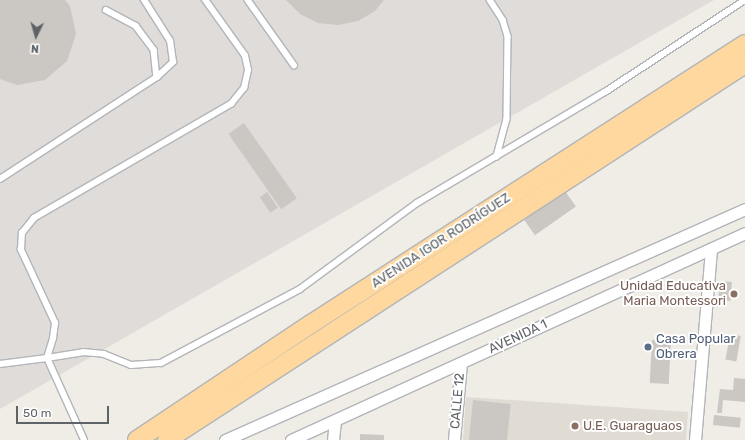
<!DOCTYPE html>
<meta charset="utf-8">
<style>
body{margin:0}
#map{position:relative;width:745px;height:440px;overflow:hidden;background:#f0ece6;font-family:Rubik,sans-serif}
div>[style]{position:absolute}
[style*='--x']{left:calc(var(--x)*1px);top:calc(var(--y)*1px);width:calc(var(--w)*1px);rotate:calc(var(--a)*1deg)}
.industrial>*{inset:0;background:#dfdcd9}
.education>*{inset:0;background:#e0dcd4}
.building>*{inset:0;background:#cbc7c3;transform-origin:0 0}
.roads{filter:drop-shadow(1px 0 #b2b5b9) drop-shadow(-1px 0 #b2b5b9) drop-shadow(0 1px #b2b5b9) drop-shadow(0 -1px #b2b5b9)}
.service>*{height:5.5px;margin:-2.75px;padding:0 2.75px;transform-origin:2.75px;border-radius:2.75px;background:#fff}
.minor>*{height:11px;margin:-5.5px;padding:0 5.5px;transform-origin:5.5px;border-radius:5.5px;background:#fff}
.trunk>*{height:18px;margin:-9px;padding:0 9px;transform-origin:9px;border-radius:9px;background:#fed89e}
.dots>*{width:11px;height:11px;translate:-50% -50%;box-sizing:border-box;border:2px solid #fff;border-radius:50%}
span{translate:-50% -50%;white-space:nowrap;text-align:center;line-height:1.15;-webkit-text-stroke:4px #fff;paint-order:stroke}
.street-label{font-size:13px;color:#5e6367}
.education-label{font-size:13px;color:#785e54}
.right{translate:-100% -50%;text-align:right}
.left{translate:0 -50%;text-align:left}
.service-label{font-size:13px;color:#4e5e75}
.north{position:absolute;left:16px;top:16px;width:40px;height:40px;-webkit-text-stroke:3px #fff;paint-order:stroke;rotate:185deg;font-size:11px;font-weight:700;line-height:16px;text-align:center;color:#5e6367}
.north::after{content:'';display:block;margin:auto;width:14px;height:18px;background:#5e6367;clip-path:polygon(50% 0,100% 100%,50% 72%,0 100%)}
.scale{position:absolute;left:16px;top:406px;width:93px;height:18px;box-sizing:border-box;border:2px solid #5e6367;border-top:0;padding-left:5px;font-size:12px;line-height:14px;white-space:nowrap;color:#5e6367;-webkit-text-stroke:3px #fff;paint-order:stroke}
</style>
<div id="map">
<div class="industrial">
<div style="clip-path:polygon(0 0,714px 0,0 409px)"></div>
</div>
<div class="education">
<div style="clip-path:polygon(466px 397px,688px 412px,686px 440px,463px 440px)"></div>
</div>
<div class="building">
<div style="clip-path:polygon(0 0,65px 0,70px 6px,76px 34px,67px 61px,45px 80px,17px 85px,0 79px)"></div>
<div style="clip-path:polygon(286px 0,384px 0,375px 11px,358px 21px,338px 25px,318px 23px,300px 14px)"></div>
<div style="left:244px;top:123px;width:92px;height:19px;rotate:55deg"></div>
<div style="left:565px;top:191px;width:19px;height:50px;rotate:55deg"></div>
<div style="left:267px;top:192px;width:19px;height:9px;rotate:55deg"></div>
<div style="left:720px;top:281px;width:12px;height:19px;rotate:5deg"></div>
<div style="left:730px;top:334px;width:11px;height:26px;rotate:10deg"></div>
<div style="left:652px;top:340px;width:19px;height:43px;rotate:3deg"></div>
<div style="clip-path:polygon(734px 378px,745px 379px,745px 402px,723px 400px,722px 413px,717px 413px,720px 389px,733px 390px)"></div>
<div style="left:473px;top:400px;width:38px;height:40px;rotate:6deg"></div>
<div style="left:714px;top:415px;width:27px;height:10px;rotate:6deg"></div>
<div style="clip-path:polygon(360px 434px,384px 435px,384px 440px,360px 440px)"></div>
</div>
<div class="roads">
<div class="service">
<div style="--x:248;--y:0;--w:80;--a:54.7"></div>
<div style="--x:490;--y:0;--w:24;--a:57"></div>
<div style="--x:503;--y:20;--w:17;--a:73"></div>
<div style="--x:508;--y:36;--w:83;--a:90.7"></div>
<div style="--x:507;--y:119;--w:39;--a:105"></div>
<div style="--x:106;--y:10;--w:34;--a:28"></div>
<div style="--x:136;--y:26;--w:30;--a:53"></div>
<div style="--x:154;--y:50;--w:27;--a:84"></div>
<div style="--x:0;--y:179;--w:187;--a:-33"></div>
<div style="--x:157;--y:77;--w:22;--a:-43"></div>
<div style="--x:173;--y:62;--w:21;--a:-98"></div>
<div style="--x:170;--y:41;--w:49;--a:-122.4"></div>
<div style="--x:0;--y:364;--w:47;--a:-7.3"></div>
<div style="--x:47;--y:358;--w:21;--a:-73"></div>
<div style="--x:53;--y:338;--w:15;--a:-82"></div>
<div style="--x:55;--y:323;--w:81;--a:-115"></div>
<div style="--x:21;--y:250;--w:17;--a:-87"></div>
<div style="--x:22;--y:233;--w:19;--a:-51"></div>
<div style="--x:34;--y:218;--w:228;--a:-30.1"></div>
<div style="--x:231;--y:104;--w:21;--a:-51"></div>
<div style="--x:244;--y:88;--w:18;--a:-77"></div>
<div style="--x:248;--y:70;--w:14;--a:-102"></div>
<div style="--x:245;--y:56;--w:69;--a:-125.5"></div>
<div style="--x:84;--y:440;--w:90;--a:-114.3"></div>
<div style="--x:47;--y:358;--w:36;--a:-9"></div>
<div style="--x:83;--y:352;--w:21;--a:5"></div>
<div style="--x:104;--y:354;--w:29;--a:22"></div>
<div style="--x:131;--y:365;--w:30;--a:-4"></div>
<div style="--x:161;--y:363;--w:157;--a:-28"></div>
<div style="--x:300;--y:289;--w:145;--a:-36.3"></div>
<div style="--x:417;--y:203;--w:218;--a:-30.6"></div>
<div style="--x:605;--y:92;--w:168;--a:-33.3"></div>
</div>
<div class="minor">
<div style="--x:225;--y:440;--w:569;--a:-23.95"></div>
<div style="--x:291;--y:440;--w:499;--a:-24.5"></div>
<div style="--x:333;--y:440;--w:20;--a:-84"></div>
<div style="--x:454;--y:440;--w:77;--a:-84.8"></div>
<div style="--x:695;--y:440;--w:192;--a:-85.2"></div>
</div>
<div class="trunk">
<div style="--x:137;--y:440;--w:209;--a:-33.7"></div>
<div style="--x:311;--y:324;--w:516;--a:-32.83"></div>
<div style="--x:167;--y:440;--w:690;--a:-33.04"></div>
</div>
</div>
<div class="dots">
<div style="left:734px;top:294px;background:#8d6e63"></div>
<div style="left:648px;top:347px;background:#5c6f8a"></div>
<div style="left:575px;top:426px;background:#8d6e63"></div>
</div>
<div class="street-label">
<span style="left:441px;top:241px;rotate:-33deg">AVENIDA IGOR RODRÍGUEZ</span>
<span style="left:518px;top:337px;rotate:-25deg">AVENIDA 1</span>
<span style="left:458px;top:401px;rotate:-85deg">CALLE 12</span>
</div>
<div class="education-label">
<span class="right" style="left:726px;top:294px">Unidad Educativa<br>Maria Montessori</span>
<span class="left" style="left:583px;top:426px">U.E. Guaraguaos</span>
</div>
<div class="service-label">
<span class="left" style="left:656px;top:347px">Casa Popular<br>Obrera</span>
</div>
<div class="north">N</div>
<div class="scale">50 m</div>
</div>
